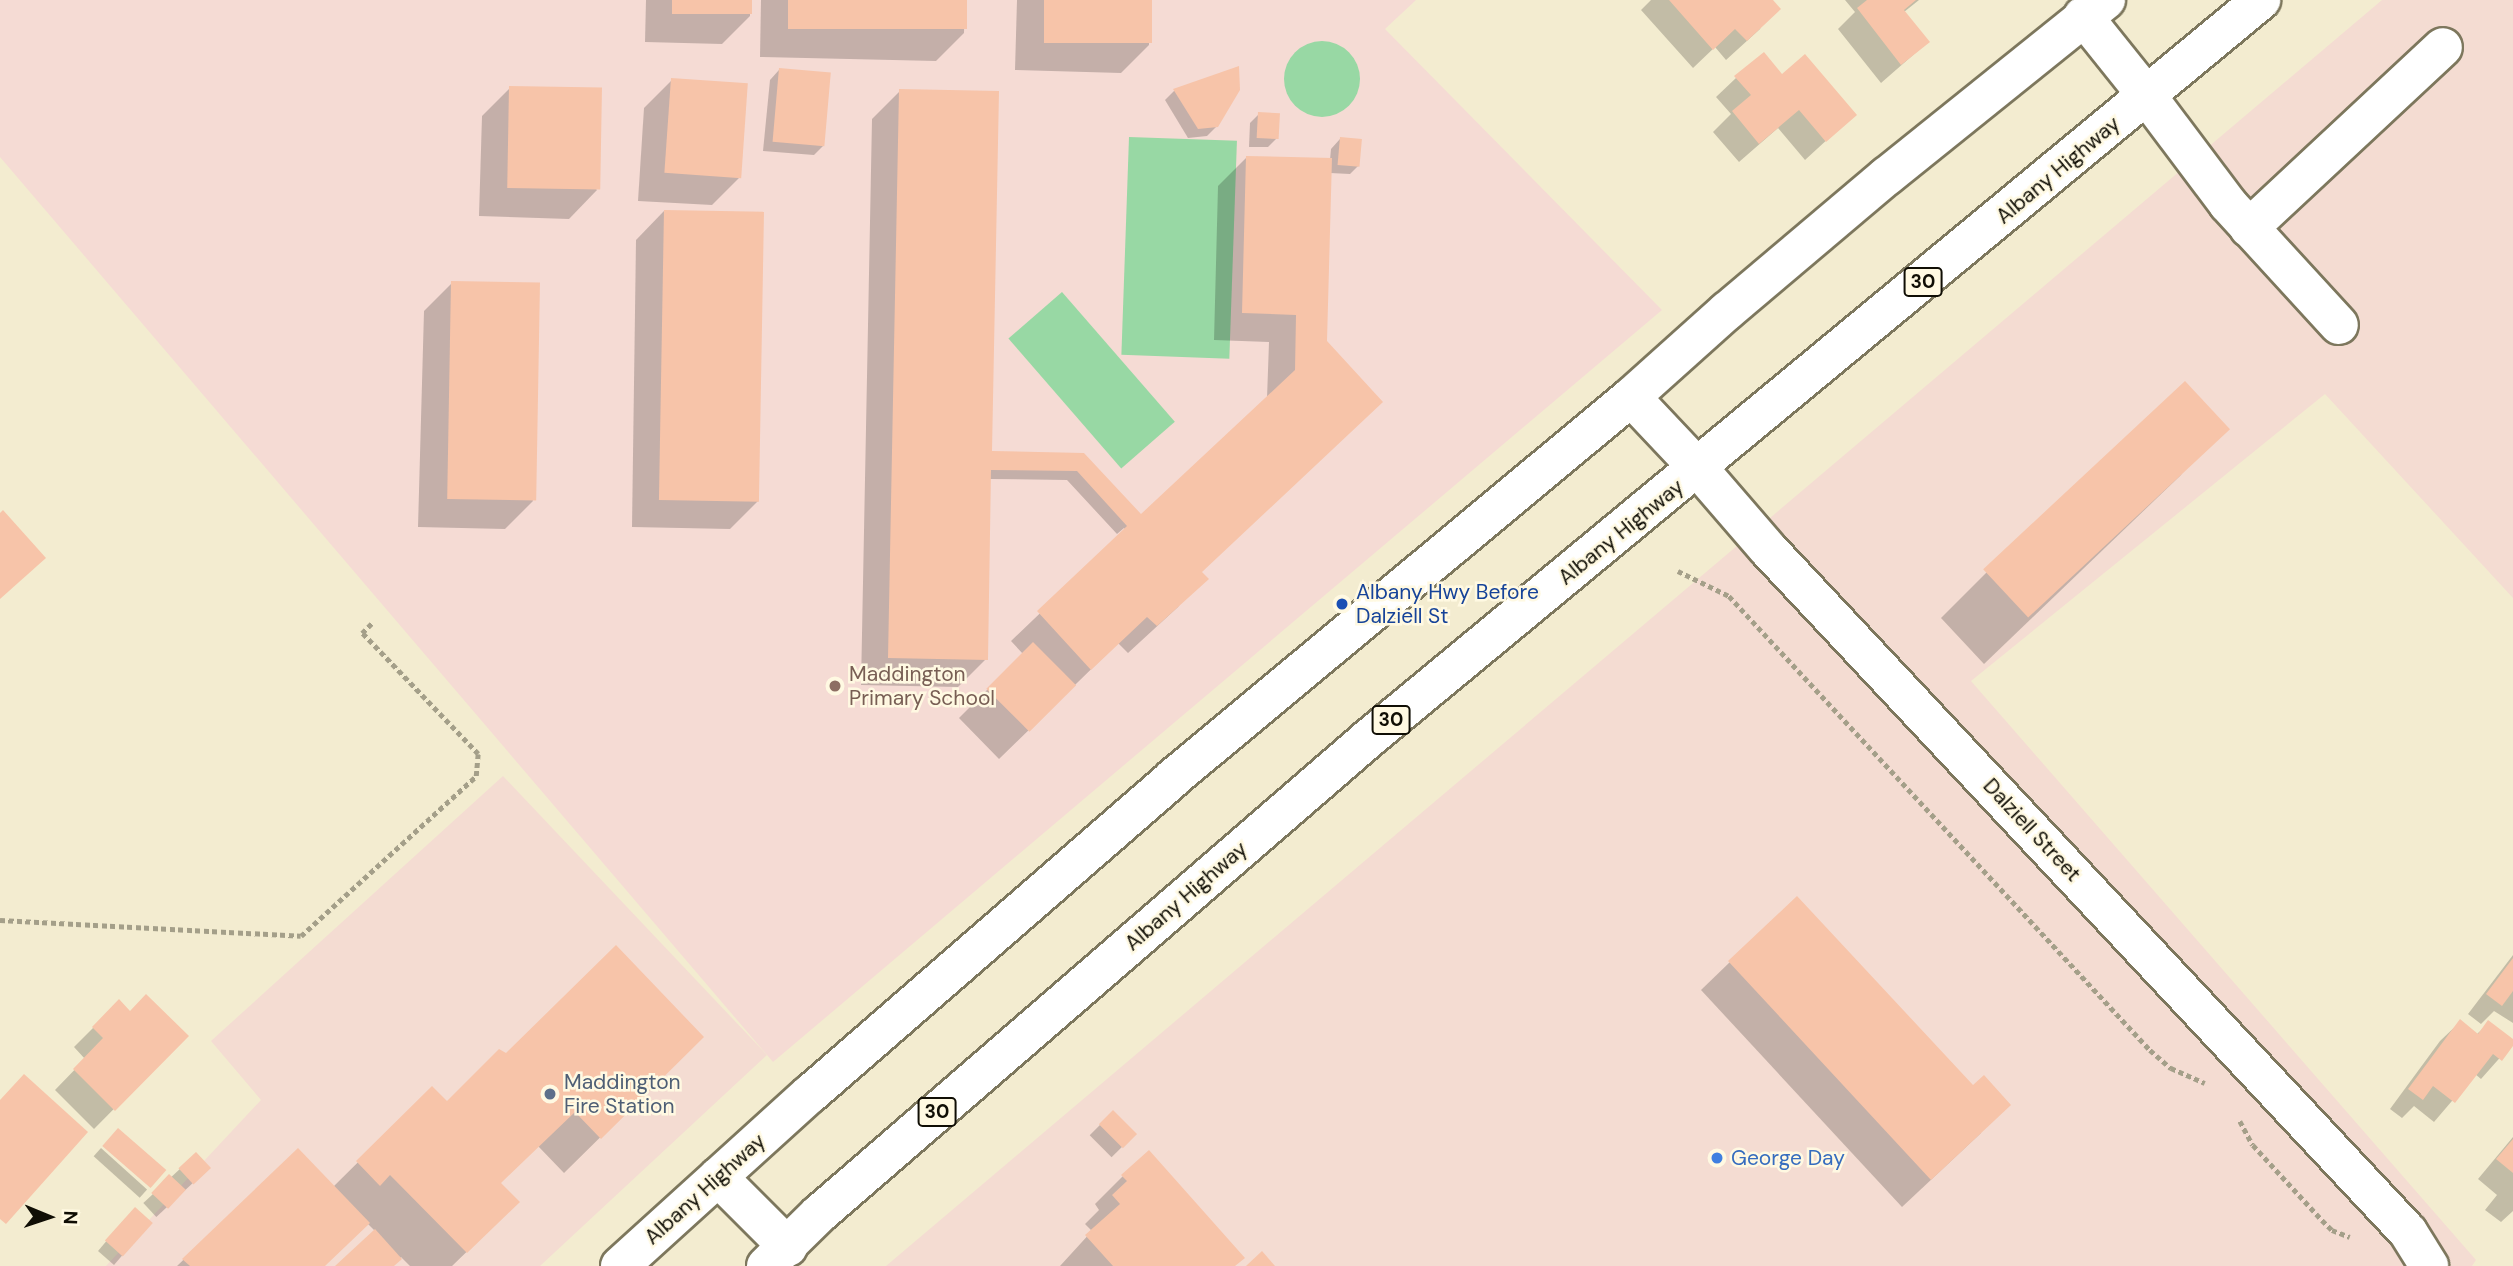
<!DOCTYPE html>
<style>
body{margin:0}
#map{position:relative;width:2513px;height:1266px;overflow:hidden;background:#f3ecd0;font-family:"DM Sans",sans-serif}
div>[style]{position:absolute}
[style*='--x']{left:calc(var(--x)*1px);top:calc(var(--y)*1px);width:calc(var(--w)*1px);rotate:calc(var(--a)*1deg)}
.commercial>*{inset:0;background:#f4dcd2}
.education>*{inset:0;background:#f5dbd4}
.green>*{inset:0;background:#98d8a4;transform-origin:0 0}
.round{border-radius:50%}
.shadow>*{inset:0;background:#0003;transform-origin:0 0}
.building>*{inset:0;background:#f7c4a9;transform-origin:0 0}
.path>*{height:4.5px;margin-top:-2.25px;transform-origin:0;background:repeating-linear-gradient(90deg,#a49f89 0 5px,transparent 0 8.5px)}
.roads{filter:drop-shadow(2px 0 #7d775d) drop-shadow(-2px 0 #7d775d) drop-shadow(0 2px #7d775d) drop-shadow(0 -2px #7d775d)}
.minor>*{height:38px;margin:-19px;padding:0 19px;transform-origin:19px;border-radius:19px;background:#fff}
.highway>*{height:38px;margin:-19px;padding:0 19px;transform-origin:19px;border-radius:19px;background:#fff}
.dots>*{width:19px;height:19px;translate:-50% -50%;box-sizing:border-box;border:4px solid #fff9e2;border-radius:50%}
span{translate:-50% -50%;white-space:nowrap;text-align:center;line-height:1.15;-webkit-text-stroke:5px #fff9e2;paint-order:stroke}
.shield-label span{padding:2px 5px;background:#fff9e2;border:2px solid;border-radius:5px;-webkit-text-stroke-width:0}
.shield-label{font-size:19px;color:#100e05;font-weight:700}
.street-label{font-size:21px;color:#100e05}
.transit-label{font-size:21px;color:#164399}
.left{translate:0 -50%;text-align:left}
.education-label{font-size:21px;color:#785e54}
.service-label{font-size:21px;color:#4e5e75}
.shop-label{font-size:21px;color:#366cbe}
.north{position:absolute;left:14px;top:1182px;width:70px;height:70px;-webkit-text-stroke:5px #fff9e2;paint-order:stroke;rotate:92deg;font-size:19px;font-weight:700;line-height:28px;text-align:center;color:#100e05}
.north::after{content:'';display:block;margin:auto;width:24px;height:32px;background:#100e05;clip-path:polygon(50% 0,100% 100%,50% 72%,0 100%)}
</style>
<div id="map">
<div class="commercial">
<div style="clip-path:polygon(2382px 0,2513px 0,2513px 598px,2325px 394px,1971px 681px,2476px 1260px,2472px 1266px,886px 1266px)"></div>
<div style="clip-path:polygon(503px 776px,767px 1055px,540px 1266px,106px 1266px,261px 1100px,211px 1041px)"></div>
</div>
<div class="education">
<div style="clip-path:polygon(0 0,1416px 0,1385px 29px,1662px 310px,773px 1062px,0 157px)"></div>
</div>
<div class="green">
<div class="round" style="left:1284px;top:41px;width:76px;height:76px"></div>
<div style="left:1129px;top:137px;width:108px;height:218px;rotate:2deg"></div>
<div style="left:1062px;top:292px;width:172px;height:71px;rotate:49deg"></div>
</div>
<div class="shadow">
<div style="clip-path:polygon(646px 0,750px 0,750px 16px,722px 44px,645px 42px)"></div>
<div style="clip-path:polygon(761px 0,965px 0,964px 33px,936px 61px,760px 57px)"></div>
<div style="clip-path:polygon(1017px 0,1150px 0,1149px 45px,1121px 73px,1015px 70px)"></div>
<div style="clip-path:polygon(1651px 0,1771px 0,1760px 29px,1726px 60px,1715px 47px,1693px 68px,1641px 10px)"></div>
<div style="clip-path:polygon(1845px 0,1919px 0,1904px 12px,1928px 42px,1881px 83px,1838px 29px,1855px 12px)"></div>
<div style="clip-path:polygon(1238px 68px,1217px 126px,1207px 136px,1188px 138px,1165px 100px,1174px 91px)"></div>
<div style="clip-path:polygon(779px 70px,824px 145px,814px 155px,763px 151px,770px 80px)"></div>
<div style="clip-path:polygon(1782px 76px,1854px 115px,1805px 160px,1778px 128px,1739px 162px,1713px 132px,1731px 114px,1716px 97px,1736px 78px)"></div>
<div style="clip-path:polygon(672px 80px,740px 177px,712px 205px,638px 201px,644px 108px)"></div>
<div style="clip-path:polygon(510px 88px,597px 190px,569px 219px,479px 216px,482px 116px)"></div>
<div style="clip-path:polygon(900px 91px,990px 456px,1084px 455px,1141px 516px,1267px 398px,1269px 342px,1214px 340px,1218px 186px,1246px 158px,1330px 160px,1331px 149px,1340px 139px,1359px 165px,1350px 174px,1330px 173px,1325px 341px,1201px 572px,1178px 607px,1128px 653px,1118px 643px,999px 759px,959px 718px,1023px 654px,1011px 641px,1126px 531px,1124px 528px,1117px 534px,1067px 480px,990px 479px,986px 659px,958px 687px,861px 685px,872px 119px)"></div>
<div style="clip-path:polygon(1259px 114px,1277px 138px,1268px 147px,1249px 147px,1250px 123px)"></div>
<div style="clip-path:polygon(664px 211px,758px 501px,730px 529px,632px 527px,636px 240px)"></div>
<div style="clip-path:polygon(452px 283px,533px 501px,505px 529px,418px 527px,424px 311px)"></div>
<div style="clip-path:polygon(2182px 474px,1984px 664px,1941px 618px,1987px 572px)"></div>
<div style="clip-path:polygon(2513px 955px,2513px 1023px,2494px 1011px,2481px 1024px,2468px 1014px)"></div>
<div style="clip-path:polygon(1730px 962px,1981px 1133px,1902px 1207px,1701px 990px)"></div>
<div style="clip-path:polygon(119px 1002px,130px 1013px,186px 1036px,94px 1129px,55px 1090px,85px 1059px,74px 1047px)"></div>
<div style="clip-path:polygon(2460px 1022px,2477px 1034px,2489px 1023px,2513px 1043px,2481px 1079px,2475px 1074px,2434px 1122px,2414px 1106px,2402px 1118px,2390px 1109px,2440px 1041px)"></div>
<div style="clip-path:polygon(702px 1037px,564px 1173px,538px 1146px,499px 1184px,482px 1237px,452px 1266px,410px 1266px,401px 1257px,393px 1266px,338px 1266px,375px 1231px,367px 1223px,323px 1266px,177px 1266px,298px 1150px,333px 1187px,432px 1089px,447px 1104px,507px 1055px)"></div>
<div style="left:1113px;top:1112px;width:31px;height:33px;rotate:45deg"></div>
<div style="clip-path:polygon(2513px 1137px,2513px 1211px,2501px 1222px,2485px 1210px,2497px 1195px,2478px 1179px)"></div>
<div style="left:101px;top:1148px;width:62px;height:11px;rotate:42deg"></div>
<div style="left:196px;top:1154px;width:19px;height:72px;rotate:47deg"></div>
<div style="clip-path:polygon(1123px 1176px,1234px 1266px,1060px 1266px,1092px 1231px,1085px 1224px,1099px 1210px,1095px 1204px)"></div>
<div style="clip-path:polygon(125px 1219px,150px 1223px,114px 1265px,98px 1251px)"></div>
</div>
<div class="building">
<div style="left:672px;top:0;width:80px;height:14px"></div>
<div style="left:788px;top:0;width:179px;height:29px"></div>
<div style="left:1044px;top:0;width:108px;height:43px"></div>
<div style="clip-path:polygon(1669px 0,1773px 0,1781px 9px,1747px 41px,1735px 29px,1713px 50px)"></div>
<div style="clip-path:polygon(1867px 0,1916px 0,1904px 10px,1930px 42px,1901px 65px,1857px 8px)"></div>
<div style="clip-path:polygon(1764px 52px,1782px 74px,1805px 54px,1857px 115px,1826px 142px,1799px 110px,1759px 144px,1732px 111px,1751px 95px,1734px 76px)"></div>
<div style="clip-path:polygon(1239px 66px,1240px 90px,1218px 127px,1198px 129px,1173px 89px)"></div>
<div style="left:779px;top:68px;width:52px;height:74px;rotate:5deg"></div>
<div style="left:671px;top:78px;width:77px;height:95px;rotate:4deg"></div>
<div style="left:509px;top:86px;width:93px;height:102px;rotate:1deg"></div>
<div style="clip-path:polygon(899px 89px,999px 91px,992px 451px,1084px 453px,1141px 514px,1295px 370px,1296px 315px,1242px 313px,1246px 156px,1332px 158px,1327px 341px,1383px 402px,1202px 572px,1209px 579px,1157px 626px,1147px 617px,1091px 670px,1037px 611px,1127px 526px,1077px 471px,991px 470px,988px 660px,888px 658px)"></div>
<div style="left:1258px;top:112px;width:22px;height:26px;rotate:3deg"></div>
<div style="left:1340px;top:137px;width:22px;height:28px;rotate:5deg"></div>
<div style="left:664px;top:210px;width:100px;height:290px;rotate:1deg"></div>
<div style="left:451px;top:281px;width:89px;height:218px;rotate:1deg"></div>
<div style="left:2185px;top:381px;width:66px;height:276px;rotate:47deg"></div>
<div style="clip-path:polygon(3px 510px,46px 558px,0 599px,0 513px)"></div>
<div style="left:1033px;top:642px;width:61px;height:66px;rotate:45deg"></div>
<div style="clip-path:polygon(1797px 896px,1973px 1085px,1984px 1075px,2011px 1105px,1931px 1180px,1728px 961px)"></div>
<div style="clip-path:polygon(616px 945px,704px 1037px,601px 1139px,575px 1112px,501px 1183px,520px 1202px,467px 1253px,390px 1175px,380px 1186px,356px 1161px,432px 1086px,447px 1101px,499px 1049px,506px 1053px)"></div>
<div style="clip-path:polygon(2513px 958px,2513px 991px,2502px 1006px,2486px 994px)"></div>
<div style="clip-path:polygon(146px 994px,189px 1036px,115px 1111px,73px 1069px,103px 1038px,92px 1027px,119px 999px,130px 1011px)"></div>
<div style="clip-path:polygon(2460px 1019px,2478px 1034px,2488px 1020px,2513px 1039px,2513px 1046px,2502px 1061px,2493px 1054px,2455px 1103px,2433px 1086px,2423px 1100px,2408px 1089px)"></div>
<div style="clip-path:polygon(24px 1074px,88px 1132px,6px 1224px,0 1219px,0 1100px)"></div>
<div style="left:1113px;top:1110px;width:34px;height:20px;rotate:45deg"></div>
<div style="left:118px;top:1128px;width:64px;height:24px;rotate:41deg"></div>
<div style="clip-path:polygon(2513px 1139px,2513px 1173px,2496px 1159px)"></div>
<div style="clip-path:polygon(298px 1148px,370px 1223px,325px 1266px,190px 1266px,182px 1259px)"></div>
<div style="clip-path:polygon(1149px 1150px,1245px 1258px,1235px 1266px,1113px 1266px,1085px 1235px,1120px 1204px,1112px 1195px,1127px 1181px,1121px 1175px)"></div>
<div style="left:196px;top:1152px;width:22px;height:24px;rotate:47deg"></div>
<div style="left:169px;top:1174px;width:23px;height:26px;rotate:43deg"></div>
<div style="left:135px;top:1207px;width:24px;height:45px;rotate:42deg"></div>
<div style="clip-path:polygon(375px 1229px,402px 1259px,394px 1266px,335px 1266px)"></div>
<div style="clip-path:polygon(1262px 1251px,1275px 1266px,1246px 1266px)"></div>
</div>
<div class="path">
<div style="--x:1678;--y:571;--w:57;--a:26.1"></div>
<div style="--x:1729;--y:596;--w:619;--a:47.16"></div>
<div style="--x:2150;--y:1050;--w:28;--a:41"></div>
<div style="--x:2171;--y:1068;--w:37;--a:24"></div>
<div style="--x:0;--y:920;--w:301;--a:3"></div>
<div style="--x:301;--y:936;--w:237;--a:-42.4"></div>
<div style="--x:476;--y:776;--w:22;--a:-85"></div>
<div style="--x:478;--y:754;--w:168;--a:-133.8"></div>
<div style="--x:362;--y:633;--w:14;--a:-45"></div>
<div style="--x:2240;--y:1121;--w:27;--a:62"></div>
<div style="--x:2253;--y:1145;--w:102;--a:47.4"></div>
<div style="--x:2322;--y:1220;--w:14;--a:45"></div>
<div style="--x:2332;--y:1230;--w:19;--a:21"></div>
</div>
<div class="roads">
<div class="minor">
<div style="--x:2147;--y:96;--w:135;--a:53.1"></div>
<div style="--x:2228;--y:204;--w:164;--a:47.5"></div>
<div style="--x:2249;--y:228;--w:265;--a:-43"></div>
<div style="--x:1631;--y:397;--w:98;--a:46.7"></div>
<div style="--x:1698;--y:468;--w:106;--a:49.2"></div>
<div style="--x:1767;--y:548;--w:937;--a:46.86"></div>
<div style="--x:2408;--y:1232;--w:40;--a:58"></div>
</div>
<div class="highway">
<div style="--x:2083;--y:16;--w:102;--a:51.3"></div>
<div style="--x:718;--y:1177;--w:99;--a:45"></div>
<div style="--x:620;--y:1266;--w:256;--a:-42.2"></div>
<div style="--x:810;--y:1094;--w:481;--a:-41"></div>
<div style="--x:1173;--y:778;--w:596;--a:-39.76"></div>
<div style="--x:1631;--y:397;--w:129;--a:-41.9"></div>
<div style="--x:1727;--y:311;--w:209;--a:-40.2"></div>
<div style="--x:1887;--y:176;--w:281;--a:-38.8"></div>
<div style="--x:766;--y:1266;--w:74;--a:-44.5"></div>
<div style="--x:819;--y:1214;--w:727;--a:-40.87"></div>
<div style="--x:1369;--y:738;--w:1158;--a:-39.6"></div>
</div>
</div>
<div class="dots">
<div style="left:1342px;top:604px;background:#1a4fb4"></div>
<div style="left:835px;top:686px;background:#8d6e63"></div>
<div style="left:550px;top:1094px;background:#5c6f8a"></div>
<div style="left:1717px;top:1158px;background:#3f7fe0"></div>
</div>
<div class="shield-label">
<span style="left:1923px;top:282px">30</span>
<span style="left:1391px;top:720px">30</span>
<span style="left:937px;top:1112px">30</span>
</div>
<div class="street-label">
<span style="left:2058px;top:170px;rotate:-40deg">Albany Highway</span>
<span style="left:1621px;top:532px;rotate:-39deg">Albany Highway</span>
<span style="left:2032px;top:830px;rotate:47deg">Dalziell Street</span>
<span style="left:1186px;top:896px;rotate:-41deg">Albany Highway</span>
<span style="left:705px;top:1189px;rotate:-42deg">Albany Highway</span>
</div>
<div class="transit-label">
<span class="left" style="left:1356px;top:604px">Albany Hwy Before<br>Dalziell St</span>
</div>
<div class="education-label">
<span class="left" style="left:849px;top:686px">Maddington<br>Primary School</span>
</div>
<div class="service-label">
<span class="left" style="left:564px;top:1094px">Maddington<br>Fire Station</span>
</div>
<div class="shop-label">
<span class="left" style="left:1731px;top:1158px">George Day</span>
</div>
<div class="north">N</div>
</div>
